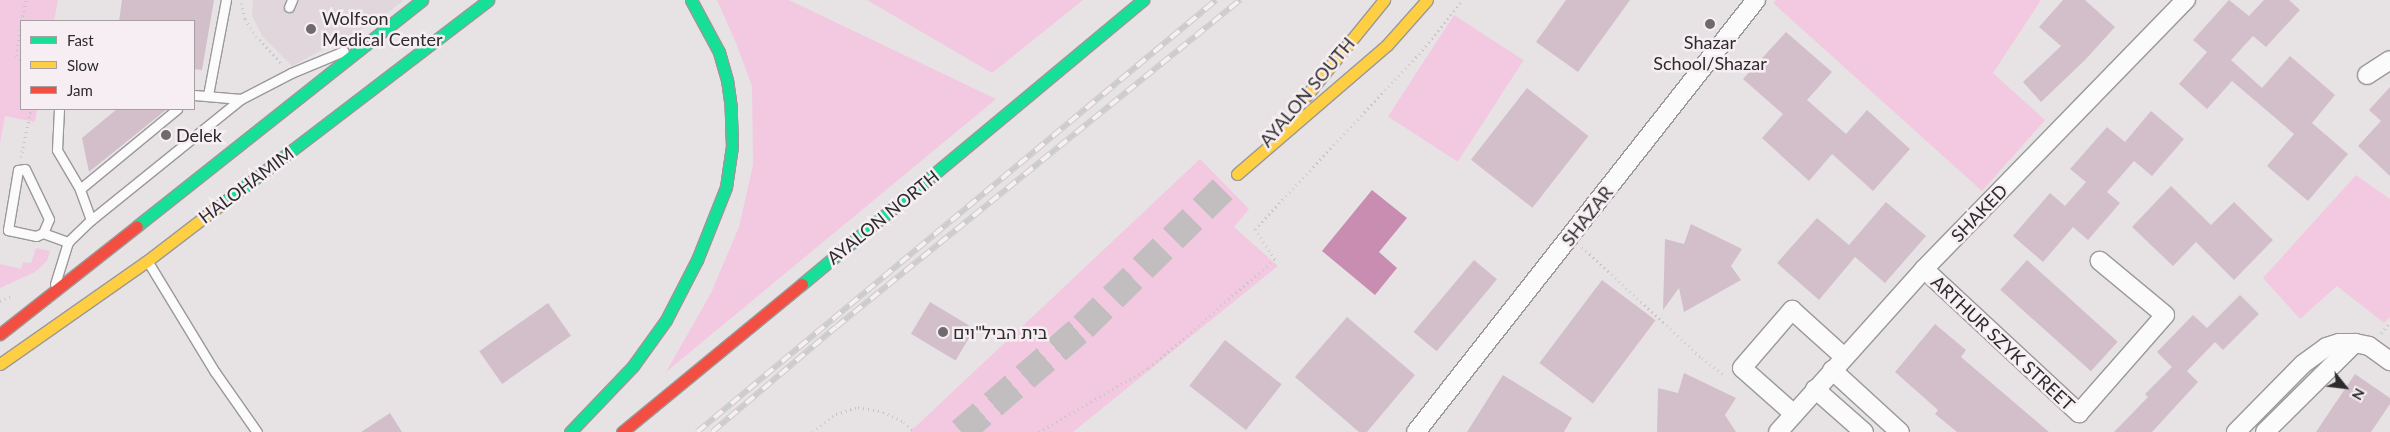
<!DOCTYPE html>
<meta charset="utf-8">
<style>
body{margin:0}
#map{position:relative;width:2390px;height:432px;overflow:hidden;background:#e7e3e5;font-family:Lato,Heebo,sans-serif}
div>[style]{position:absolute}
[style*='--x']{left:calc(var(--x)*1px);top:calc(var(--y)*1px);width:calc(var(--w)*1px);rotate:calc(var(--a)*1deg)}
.built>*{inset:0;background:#e0d6dc}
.green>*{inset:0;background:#f3c8e1;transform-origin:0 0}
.water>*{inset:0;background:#c88db1}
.building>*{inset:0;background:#d2bfca;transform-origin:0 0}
.highway-tunnel>*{height:28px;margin-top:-14px;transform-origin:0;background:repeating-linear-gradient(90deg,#c2bec0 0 28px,transparent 0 42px)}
.path>*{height:3px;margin-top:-1.5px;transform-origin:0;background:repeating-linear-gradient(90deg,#c6c5c6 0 1px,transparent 0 5px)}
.roads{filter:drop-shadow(1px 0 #9b989a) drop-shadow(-1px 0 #9b989a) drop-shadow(0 1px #9b989a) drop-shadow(0 -1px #9b989a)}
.lane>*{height:9px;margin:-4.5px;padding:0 4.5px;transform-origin:4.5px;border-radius:4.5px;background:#fbfbfb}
.street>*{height:18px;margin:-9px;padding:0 9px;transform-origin:9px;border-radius:9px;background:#fbfbfb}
.fast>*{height:11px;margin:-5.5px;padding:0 5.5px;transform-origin:5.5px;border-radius:5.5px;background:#16e098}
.slow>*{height:11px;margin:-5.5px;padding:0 5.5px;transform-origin:5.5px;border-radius:5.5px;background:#ffcf43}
.jam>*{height:11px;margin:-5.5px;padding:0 5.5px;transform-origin:5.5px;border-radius:5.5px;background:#f24e42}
.rail>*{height:5.5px;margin-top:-2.75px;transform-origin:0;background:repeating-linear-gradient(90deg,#f6eef2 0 11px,#cdcccc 0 22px);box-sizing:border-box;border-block:1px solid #cdcccc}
.dots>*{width:14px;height:14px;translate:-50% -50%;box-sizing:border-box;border:2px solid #f6eef2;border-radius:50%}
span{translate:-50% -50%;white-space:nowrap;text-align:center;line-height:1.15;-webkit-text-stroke:5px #f6eef2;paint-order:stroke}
.poi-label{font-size:18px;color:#2e2b2d}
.left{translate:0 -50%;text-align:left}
.street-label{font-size:18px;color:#2e2b2d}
.legend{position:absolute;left:20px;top:20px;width:175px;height:90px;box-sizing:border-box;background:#f6eef2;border:1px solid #a6a0a3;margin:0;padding:6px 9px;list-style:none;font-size:15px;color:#2e2b2d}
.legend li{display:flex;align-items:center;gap:10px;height:25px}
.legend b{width:25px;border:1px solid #a6a0a3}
.north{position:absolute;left:2320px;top:362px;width:50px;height:50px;-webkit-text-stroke:4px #f6eef2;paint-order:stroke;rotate:119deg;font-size:14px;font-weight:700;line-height:20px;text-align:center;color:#2e2b2d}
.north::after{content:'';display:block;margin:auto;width:18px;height:22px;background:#2e2b2d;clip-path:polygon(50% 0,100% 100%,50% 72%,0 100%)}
</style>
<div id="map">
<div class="built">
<div style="clip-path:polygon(253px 0,404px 0,377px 21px,292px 66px,263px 37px,252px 16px)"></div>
</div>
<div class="green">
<div style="clip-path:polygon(0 0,58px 0,54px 21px,21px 21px,21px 109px,37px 109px,35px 122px,5px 116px,0 143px)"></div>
<div style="clip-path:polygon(717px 0,789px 0,996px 99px,666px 372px,711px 293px,739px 227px,753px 165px,752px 86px,736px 43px)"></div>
<div style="clip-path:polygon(867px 0,1083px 0,992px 73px)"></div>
<div style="clip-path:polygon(1776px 0,2041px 0,1993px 73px,2045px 120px,1982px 191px,1773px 3px)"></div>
<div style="left:1454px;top:15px;width:83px;height:121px;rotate:33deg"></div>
<div style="clip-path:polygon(1200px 159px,1249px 209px,1234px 227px,1278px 266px,1073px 432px,910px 432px)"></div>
<div style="clip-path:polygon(2356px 175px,2390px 199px,2390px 317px,2384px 323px,2337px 286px,2300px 319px,2263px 278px)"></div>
<div style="clip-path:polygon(36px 248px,50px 251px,47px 261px,35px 272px,0 288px,0 264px,21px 269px,23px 262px,31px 263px)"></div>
</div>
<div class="water">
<div style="clip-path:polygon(1372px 190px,1407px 218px,1379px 252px,1397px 268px,1375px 295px,1322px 251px)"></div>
</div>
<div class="building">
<div style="clip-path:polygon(122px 0,214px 0,202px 70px,194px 69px,194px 21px,119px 21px)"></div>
<div style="clip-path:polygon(1566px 0,1630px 0,1578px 72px,1536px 42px)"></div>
<div style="clip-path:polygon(2063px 0,2085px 0,2115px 27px,2085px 60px,2041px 102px,2023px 82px,2061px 46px,2039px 27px)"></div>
<div style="clip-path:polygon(2229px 0,2249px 16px,2264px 0,2289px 0,2300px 10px,2266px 47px,2253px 36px,2231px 60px,2262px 88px,2290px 56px,2335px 95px,2312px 123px,2348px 154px,2308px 201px,2267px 166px,2294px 134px,2232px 81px,2207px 109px,2179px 84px,2207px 52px,2193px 40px)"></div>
<div style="clip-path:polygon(1786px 32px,1832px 72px,1807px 100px,1846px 134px,1867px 110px,1910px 149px,1873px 191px,1832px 154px,1809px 181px,1762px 138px,1783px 114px,1743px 79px)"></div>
<div style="clip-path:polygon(2390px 87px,2390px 176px,2358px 146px,2381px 121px,2369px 110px)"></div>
<div style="left:1527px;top:88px;width:78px;height:91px;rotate:38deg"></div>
<div style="clip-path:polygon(117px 109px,167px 109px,89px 172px,82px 138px)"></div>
<div style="clip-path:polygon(2151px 111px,2184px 139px,2152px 176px,2134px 161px,2107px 192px,2120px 203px,2088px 240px,2073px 227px,2043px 262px,2013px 236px,2050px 193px,2065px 206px,2086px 182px,2070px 169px,2107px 127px,2125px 142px)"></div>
<div style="clip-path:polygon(2171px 186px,2211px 225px,2234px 202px,2273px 240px,2234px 280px,2196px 242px,2173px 266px,2132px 227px)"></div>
<div style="clip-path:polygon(1886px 202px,1926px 236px,1885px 283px,1855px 257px,1819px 300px,1777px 263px,1817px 218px,1849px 245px)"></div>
<div style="clip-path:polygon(1691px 224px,1742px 249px,1731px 266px,1741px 280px,1684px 312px,1679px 288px,1663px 310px,1665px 239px,1684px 244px)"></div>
<div style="left:1474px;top:260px;width:30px;height:94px;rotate:40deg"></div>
<div style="left:2027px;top:260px;width:122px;height:40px;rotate:42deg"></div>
<div style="left:1602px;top:280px;width:67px;height:104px;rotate:37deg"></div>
<div style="clip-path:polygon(2240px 295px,2259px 314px,2223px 350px,2215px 342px,2187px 371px,2198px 382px,2152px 432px,2114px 432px,2148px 397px,2145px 394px,2172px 367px,2157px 352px,2193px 315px,2207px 328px)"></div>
<div style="left:930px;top:302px;width:52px;height:37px;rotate:31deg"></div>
<div style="left:548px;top:303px;width:40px;height:84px;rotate:55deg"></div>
<div style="clip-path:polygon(1347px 317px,1415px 375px,1367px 432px,1359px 432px,1295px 377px)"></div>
<div style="clip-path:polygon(1935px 324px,1966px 350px,1961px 357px,2049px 432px,1957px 432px,1935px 414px,1938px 410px,1895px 372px)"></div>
<div style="left:1225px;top:340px;width:72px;height:58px;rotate:38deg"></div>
<div style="clip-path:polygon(1684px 373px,1736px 398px,1725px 415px,1736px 432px,1657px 432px,1658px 388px,1678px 393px)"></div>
<div style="clip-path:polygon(2355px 374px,2390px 398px,2390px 404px,2371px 432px,2316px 432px)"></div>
<div style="clip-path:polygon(1503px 375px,1572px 418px,1564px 432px,1467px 432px)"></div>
<div style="clip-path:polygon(390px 413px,402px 432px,361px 432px)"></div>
</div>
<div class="highway-tunnel">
<div style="--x:961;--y:432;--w:161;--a:-40.7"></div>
<div style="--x:1083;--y:327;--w:205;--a:-44.6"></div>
</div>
<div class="path">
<div style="--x:241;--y:3;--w:16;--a:76"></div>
<div style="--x:245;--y:19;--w:20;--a:57"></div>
<div style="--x:256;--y:36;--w:37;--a:47"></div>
<div style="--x:22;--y:21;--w:21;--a:-79"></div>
<div style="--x:21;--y:25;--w:30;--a:99"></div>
<div style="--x:16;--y:55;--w:8;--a:50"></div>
<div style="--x:21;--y:157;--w:49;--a:-78.2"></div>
<div style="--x:1582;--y:247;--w:163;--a:42.8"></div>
<div style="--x:1702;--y:358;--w:30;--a:37"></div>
<div style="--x:0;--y:301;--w:14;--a:-25"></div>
<div style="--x:2381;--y:333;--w:14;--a:-51"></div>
<div style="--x:813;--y:432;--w:29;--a:-38"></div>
<div style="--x:836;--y:414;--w:23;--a:-18"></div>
<div style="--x:858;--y:407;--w:25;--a:11"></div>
<div style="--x:883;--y:412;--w:23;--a:25"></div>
<div style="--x:904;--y:422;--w:15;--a:42"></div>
<div style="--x:1039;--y:432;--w:127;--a:-30.2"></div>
<div style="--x:1149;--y:368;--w:167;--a:-40.9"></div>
<div style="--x:1275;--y:259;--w:36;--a:-124"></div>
<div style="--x:1255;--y:229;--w:240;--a:-46.9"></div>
<div style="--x:1419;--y:54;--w:70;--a:-50.8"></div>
</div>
<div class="roads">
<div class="lane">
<div style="--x:289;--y:7;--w:8;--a:-67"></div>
<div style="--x:194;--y:95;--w:47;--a:4.9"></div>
<div style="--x:208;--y:95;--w:97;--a:-79.3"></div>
<div style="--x:59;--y:109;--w:41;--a:92.8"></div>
<div style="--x:57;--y:150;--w:45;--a:59.5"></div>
<div style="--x:91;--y:220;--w:33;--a:-110"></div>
<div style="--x:80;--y:189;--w:126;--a:-39.5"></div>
<div style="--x:43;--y:233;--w:15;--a:-67"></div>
<div style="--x:49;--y:219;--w:55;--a:-115.6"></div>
<div style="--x:25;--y:169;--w:7;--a:172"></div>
<div style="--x:18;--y:170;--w:61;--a:99.5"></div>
<div style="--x:8;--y:230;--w:29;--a:12"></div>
<div style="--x:36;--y:236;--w:8;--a:-23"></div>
<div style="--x:43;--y:233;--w:27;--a:20"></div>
<div style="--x:148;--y:262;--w:129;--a:58.7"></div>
<div style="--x:215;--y:372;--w:73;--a:55"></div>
<div style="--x:55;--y:284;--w:44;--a:-72.8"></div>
<div style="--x:68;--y:242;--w:32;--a:-44"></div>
<div style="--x:91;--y:220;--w:193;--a:-38.9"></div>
<div style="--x:241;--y:99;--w:56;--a:-27.5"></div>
<div style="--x:291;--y:73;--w:57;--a:-22.5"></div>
</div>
<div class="street">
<div style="--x:2367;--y:75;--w:27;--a:-33"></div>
<div style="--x:1924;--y:269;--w:212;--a:42.9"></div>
<div style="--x:2079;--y:413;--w:130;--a:-48.7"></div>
<div style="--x:2165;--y:315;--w:85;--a:-140.3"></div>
<div style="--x:1832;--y:370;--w:92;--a:42.4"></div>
<div style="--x:1815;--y:389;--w:65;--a:41.3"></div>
<div style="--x:1794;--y:414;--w:69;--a:-138.5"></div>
<div style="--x:1742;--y:368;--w:77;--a:-49.2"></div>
<div style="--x:1792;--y:310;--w:70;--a:42.1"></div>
<div style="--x:1416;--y:432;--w:550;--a:-51.8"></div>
<div style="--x:1778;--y:432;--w:219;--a:-48.1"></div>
<div style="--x:1924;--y:269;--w:376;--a:-45.8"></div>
<div style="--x:2236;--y:432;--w:95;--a:-45.4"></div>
<div style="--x:2303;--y:364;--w:29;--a:-36"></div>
<div style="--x:2326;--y:347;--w:14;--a:-17"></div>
<div style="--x:2339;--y:343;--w:16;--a:0"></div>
<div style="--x:2355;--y:343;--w:14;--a:12"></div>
<div style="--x:2369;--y:346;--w:26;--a:36"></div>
<div style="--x:2265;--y:432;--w:127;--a:-44.7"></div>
</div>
<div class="fast">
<div style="--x:219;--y:206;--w:339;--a:-37.4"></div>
<div style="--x:137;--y:226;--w:364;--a:-38.4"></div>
<div style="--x:802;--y:284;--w:444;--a:-39.8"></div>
<div style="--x:570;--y:432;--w:91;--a:-46.3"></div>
<div style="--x:633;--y:366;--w:57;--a:-54.3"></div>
<div style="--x:666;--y:320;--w:68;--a:-62.7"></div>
<div style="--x:697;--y:260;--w:79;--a:-68.3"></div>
<div style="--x:726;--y:187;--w:41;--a:-81.7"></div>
<div style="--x:732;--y:146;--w:38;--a:-92"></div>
<div style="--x:731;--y:108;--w:28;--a:-98"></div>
<div style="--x:727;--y:80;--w:29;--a:-106"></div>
<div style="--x:719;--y:52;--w:59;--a:-118.3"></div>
</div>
<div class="slow">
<div style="--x:1306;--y:96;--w:124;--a:-50.9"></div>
<div style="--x:1237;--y:174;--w:198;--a:-40.7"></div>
<div style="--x:1387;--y:45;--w:60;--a:-48.4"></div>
<div style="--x:0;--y:364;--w:179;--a:-35"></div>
<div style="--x:147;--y:261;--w:91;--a:-37.4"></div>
</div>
<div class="jam">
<div style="--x:0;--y:334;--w:174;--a:-38.2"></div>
<div style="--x:622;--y:432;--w:233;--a:-39.4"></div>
</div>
</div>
<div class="rail">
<div style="--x:697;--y:432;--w:675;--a:-39.77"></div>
<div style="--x:712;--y:432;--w:162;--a:-40.3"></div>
<div style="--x:836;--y:327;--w:520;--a:-38.99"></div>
</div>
<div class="dots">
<div style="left:1710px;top:24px;background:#6f6b6d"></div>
<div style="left:311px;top:29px;background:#6f6b6d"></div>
<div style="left:166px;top:135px;background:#6f6b6d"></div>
<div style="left:943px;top:332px;background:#6f6b6d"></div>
</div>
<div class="poi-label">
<span class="left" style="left:322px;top:29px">Wolfson<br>Medical Center</span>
<span style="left:1710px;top:53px">Shazar<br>School/Shazar</span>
<span class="left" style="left:176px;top:135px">Delek</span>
<span class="left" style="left:953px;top:332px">בית הביל"וים</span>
</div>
<div class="street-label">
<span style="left:1307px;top:92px;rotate:-50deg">AYALON SOUTH</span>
<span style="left:246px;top:185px;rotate:-37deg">HALOHAMIM</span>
<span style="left:1979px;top:213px;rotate:-46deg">SHAKED</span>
<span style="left:1587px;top:216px;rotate:-52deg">SHAZAR</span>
<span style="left:883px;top:217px;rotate:-39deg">AYALON NORTH</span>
<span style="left:2003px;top:343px;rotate:43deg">ARTHUR SZYK STREET</span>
</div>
<ul class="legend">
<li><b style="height:6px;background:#16e098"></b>Fast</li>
<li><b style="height:6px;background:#ffcf43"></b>Slow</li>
<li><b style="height:6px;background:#f24e42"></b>Jam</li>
</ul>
<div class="north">N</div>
</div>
